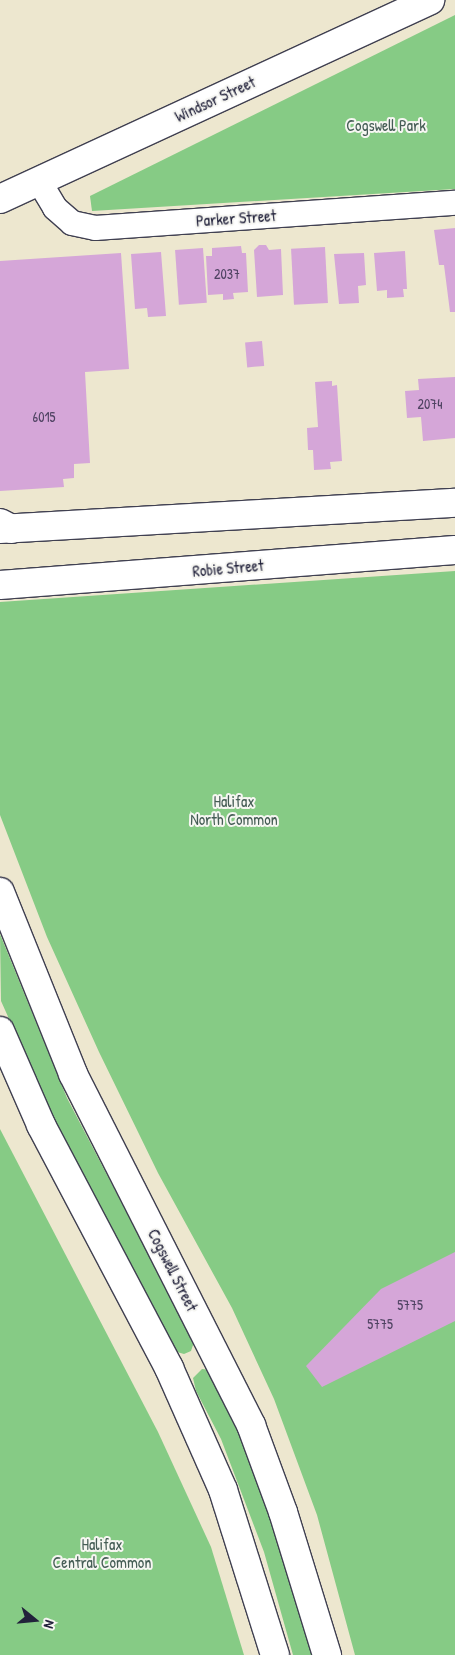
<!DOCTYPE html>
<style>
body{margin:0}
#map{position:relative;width:455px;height:1655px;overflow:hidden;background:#ede7cf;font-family:"Patrick Hand",sans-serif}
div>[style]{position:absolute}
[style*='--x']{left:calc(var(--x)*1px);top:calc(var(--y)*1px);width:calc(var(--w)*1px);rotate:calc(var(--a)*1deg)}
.green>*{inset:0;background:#86cb85}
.building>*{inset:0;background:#d5a6d8;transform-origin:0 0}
.roads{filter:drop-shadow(1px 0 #404051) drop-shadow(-1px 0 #404051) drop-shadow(0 1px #404051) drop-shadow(0 -1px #404051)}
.street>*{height:24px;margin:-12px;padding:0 12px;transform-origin:12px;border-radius:12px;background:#fff}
.secondary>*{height:28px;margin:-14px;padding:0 14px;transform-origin:14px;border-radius:14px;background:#fff}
.primary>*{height:28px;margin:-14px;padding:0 14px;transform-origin:14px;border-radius:14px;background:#fff}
span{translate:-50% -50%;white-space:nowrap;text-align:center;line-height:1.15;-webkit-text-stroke:4px #f6f6f2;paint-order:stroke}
.number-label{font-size:14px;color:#4f4362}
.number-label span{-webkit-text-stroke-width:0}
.street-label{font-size:16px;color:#22223b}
.park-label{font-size:16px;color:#455d55}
.north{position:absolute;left:10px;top:1595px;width:50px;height:50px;-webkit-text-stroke:4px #f6f6f2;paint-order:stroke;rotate:107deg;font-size:14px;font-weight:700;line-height:20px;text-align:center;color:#22223b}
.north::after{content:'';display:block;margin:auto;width:18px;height:22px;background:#22223b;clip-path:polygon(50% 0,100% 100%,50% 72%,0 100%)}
</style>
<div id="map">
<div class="green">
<div style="clip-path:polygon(455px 15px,455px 189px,92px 211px,90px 196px)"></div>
<div style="clip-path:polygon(455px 571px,455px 1655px,355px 1655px,317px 1515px,274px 1399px,232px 1308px,158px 1173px,99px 1052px,47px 937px,0 815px,0 602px)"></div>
<div style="clip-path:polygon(0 934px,67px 1098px,194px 1342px,191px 1351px,184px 1354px,177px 1352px,67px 1148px,1px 1001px)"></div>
<div style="clip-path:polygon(0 1129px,158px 1432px,211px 1547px,244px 1655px,0 1655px)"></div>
<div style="clip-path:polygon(202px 1369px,211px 1370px,243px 1433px,315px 1655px,293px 1655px,264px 1552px,221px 1439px,196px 1391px,193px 1378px)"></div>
</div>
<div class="building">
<div style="clip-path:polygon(455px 228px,455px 312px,450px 312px,444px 265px,439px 265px,434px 230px)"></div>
<div style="clip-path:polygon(259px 245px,266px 245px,269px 250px,281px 249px,283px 295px,257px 297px,254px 250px)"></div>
<div style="clip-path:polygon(241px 246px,242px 253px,246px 253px,248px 292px,233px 293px,234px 299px,223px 300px,223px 294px,208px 295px,206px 256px,212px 256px,212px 248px)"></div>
<div style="left:325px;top:247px;width:56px;height:34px;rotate:87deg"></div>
<div style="left:203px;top:248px;width:55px;height:28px;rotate:86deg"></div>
<div style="clip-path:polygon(405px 251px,407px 289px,403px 289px,404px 297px,387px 298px,387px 290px,377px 291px,374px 253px)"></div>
<div style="clip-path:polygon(161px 252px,166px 316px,148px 317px,147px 308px,135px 309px,131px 254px)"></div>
<div style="clip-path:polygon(121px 253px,129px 369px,85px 372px,90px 463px,74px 464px,74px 478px,63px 479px,64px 487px,0 491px,0 261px)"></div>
<div style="clip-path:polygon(364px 253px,366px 285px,358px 286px,359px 303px,339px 304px,334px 254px)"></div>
<div style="left:262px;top:341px;width:25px;height:17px;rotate:85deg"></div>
<div style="clip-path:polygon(455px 377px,455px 438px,423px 441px,421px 417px,407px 418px,405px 391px,419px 390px,418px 379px)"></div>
<div style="clip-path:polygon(332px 381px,332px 386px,337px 385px,342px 461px,330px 462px,331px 469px,314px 470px,313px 450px,308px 450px,307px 428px,318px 427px,315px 382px)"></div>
<div style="clip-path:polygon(455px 1252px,455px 1321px,322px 1387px,306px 1366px,381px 1289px)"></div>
</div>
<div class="roads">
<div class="street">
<div style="--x:39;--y:181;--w:31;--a:59"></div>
<div style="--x:55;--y:208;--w:23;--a:41"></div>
<div style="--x:72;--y:223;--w:24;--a:12"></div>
<div style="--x:95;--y:228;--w:361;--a:-4"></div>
</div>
<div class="secondary">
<div style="--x:0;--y:199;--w:474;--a:-24.8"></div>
<div style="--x:0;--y:529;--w:456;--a:-3.3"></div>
<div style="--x:0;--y:585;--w:456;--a:-4.4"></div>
</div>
<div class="primary">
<div style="--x:0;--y:523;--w:13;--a:27"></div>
<div style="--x:0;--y:892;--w:196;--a:68.1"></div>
<div style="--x:73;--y:1074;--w:394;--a:63.1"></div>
<div style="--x:251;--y:1425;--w:93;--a:69.8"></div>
<div style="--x:283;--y:1512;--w:150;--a:72.9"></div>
<div style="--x:0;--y:1031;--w:103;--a:66.4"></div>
<div style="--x:41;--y:1125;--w:275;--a:62.2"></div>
<div style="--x:169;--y:1368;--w:133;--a:66.1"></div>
<div style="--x:223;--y:1490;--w:173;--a:72.5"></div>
</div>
</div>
<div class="number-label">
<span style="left:227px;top:274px">2037</span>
<span style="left:430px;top:404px">2074</span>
<span style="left:44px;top:417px">6015</span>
<span style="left:410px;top:1305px">5775</span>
<span style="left:380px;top:1324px">5775</span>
</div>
<div class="street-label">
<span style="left:215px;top:99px;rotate:-25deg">Windsor Street</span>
<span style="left:236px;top:218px;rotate:-4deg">Parker Street</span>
<span style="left:228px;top:568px;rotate:-5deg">Robie Street</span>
<span style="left:173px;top:1270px;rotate:63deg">Cogswell Street</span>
</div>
<div class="park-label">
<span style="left:386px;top:125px">Cogswell Park</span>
<span style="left:234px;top:810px">Halifax<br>North Common</span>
<span style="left:102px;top:1553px">Halifax<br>Central Common</span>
</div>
<div class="north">N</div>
</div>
